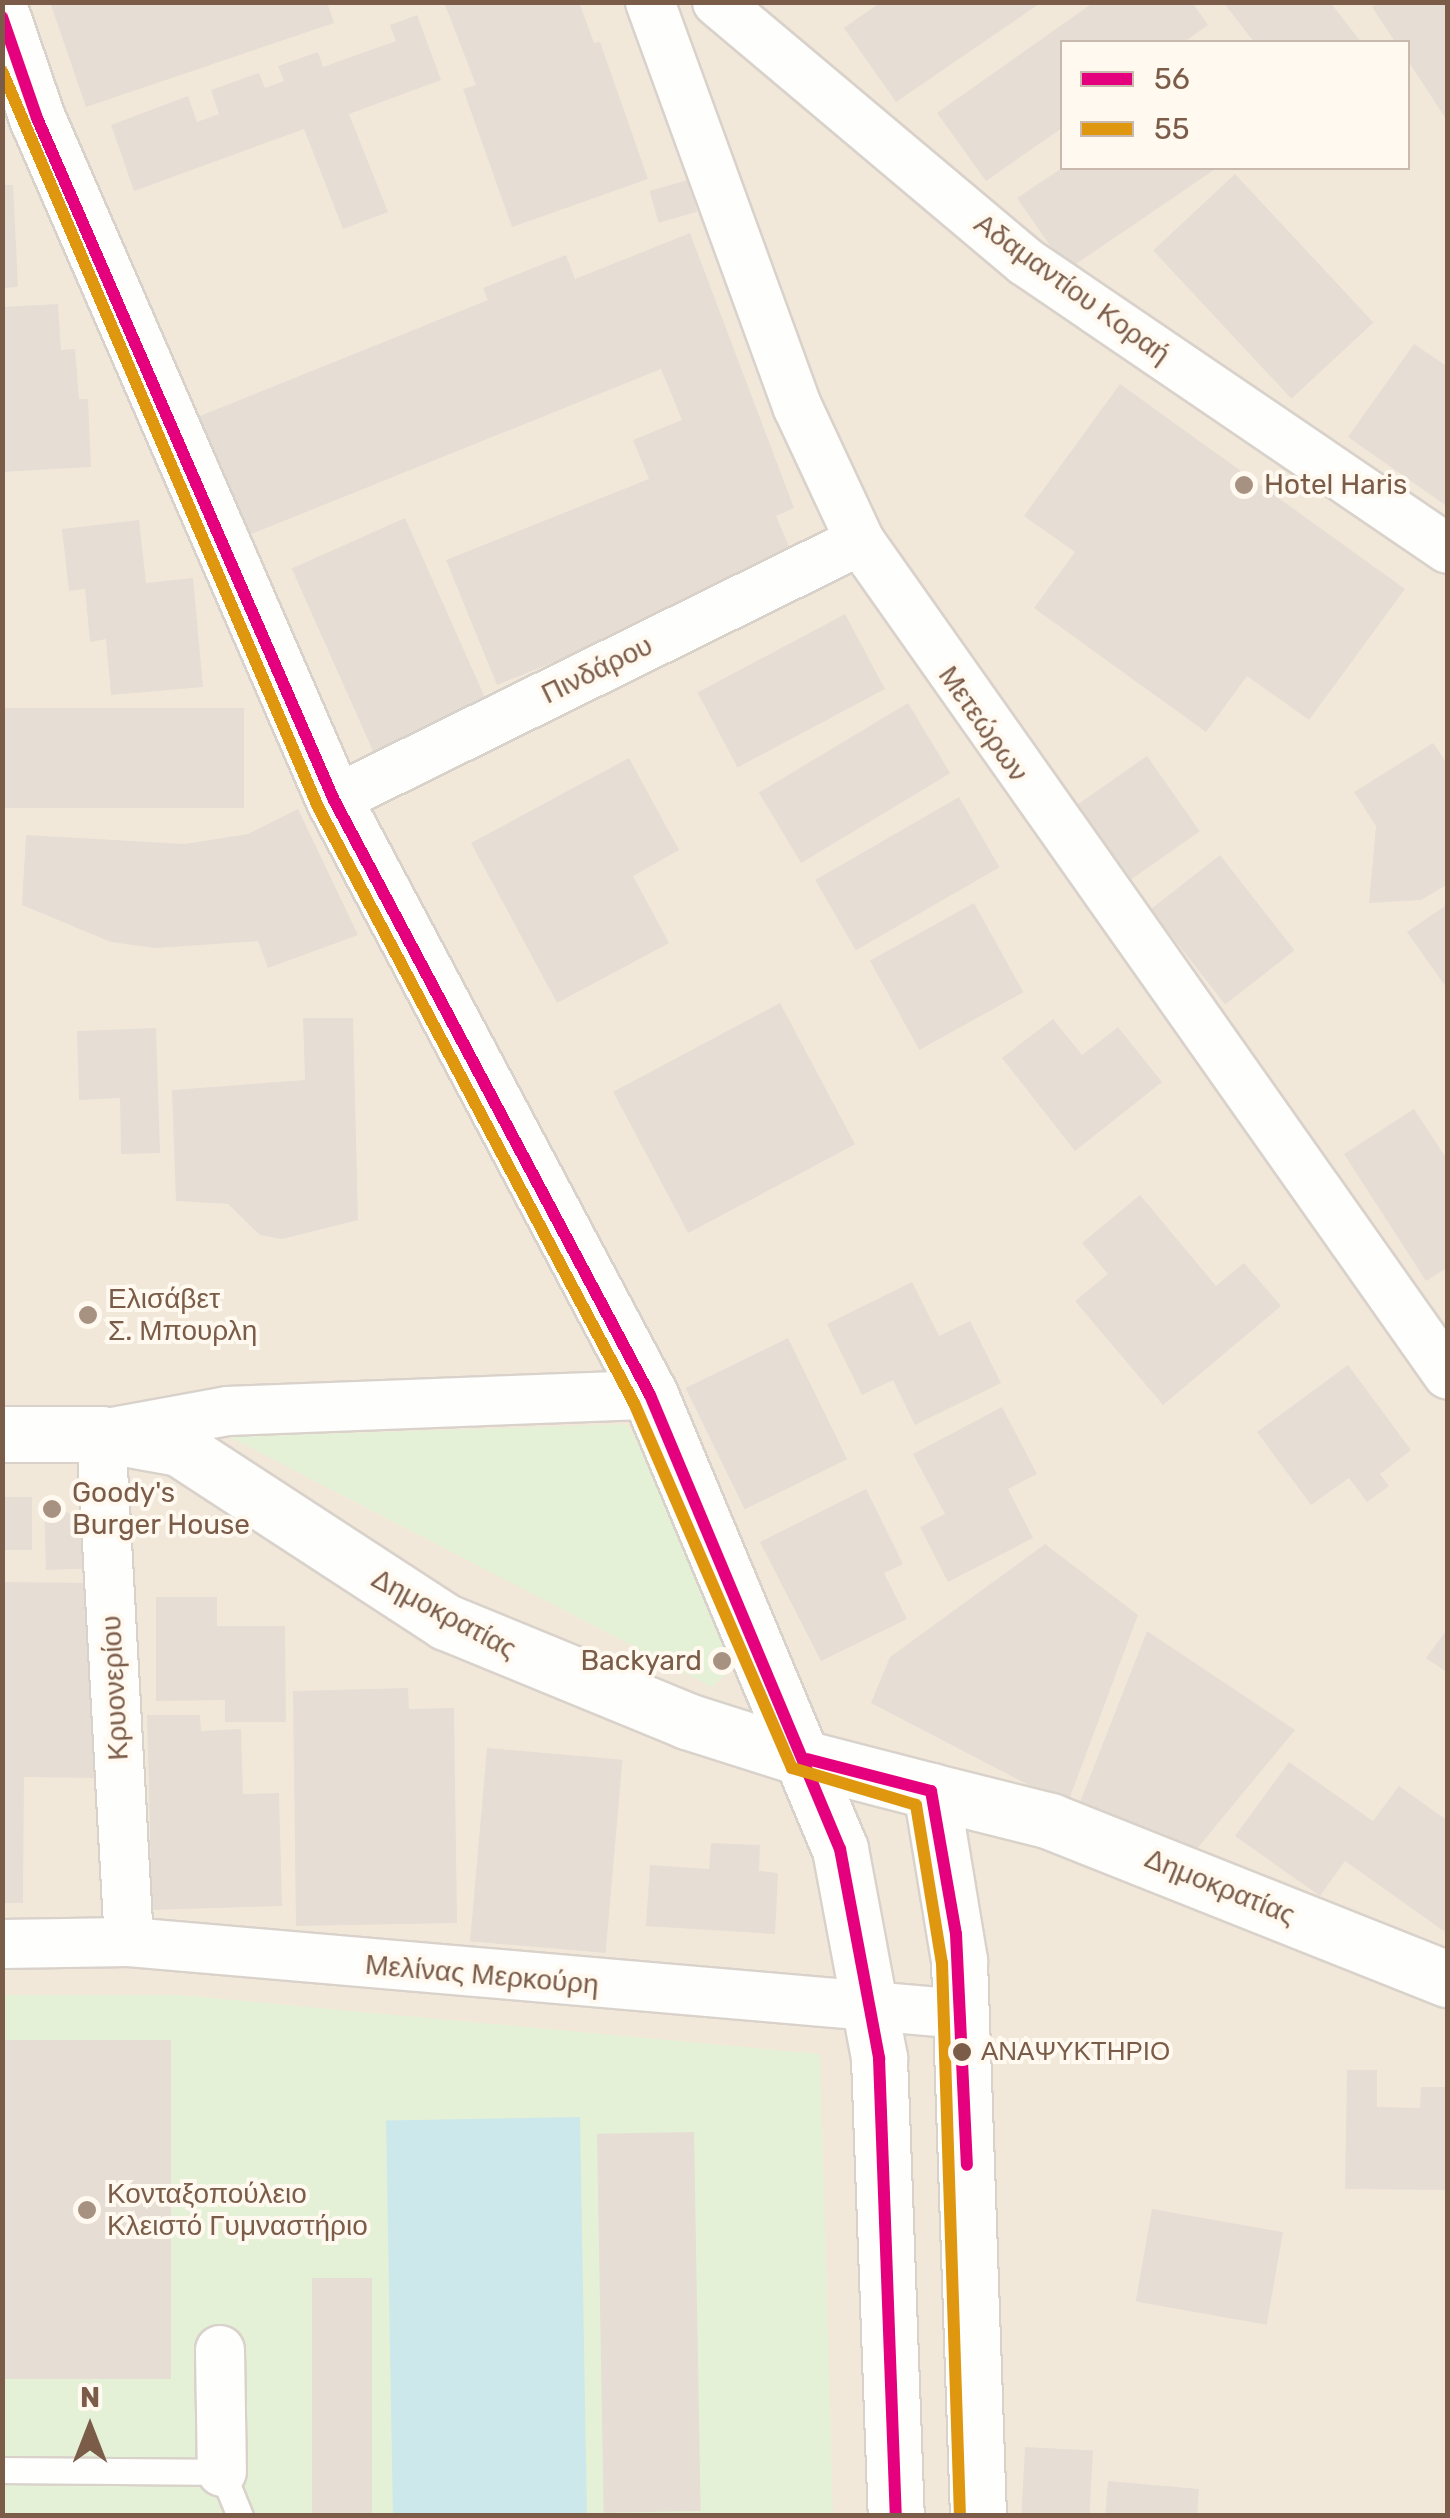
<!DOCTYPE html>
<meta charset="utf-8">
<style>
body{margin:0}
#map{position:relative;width:1450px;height:2518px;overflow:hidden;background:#f9f5ed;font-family:Rubik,sans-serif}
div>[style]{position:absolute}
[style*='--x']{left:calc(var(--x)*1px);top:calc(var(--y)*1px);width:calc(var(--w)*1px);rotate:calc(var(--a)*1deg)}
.residential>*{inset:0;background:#f2e8da}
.green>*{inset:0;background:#e5f1d6}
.water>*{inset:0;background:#cde8eb;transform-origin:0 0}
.building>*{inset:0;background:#e6ddd4;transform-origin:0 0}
.roads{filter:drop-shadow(2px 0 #d9d2cb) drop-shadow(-2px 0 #d9d2cb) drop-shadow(0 2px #d9d2cb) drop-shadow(0 -2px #d9d2cb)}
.service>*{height:25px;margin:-12.5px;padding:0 12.5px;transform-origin:12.5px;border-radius:12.5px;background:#fefefc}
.minor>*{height:48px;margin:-24px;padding:0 24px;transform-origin:24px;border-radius:24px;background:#fefefc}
.tertiary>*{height:55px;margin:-27.5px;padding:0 27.5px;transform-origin:27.5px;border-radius:27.5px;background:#fefefc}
.secondary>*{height:55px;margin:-27.5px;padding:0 27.5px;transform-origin:27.5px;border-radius:27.5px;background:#fefefc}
.bus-1>*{height:12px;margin:-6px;padding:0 6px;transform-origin:6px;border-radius:6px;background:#e5007d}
.bus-2>*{height:12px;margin:-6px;padding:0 6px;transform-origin:6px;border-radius:6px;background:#de970f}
.dots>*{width:28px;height:28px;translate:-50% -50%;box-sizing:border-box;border:5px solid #fff9f0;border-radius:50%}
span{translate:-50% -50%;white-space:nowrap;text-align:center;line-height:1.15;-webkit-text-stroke:8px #fff9f0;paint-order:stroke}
.bus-label{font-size:26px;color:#7b5c49}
.left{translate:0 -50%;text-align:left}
.street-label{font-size:28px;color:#7b5c49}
.poi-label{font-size:28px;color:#7b5c49}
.right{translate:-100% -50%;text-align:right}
.frame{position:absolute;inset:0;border:5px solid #7b5c49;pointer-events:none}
.legend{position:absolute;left:1060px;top:40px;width:350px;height:130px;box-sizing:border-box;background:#fff9f0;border:2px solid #cabaad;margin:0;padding:12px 18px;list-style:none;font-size:30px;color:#7b5c49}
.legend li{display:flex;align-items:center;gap:20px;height:50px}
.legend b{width:50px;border:2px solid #cabaad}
.north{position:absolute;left:40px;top:2378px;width:100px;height:100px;-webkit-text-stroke:8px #fff9f0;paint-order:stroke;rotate:0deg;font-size:28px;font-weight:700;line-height:40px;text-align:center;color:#7b5c49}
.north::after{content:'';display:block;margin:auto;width:35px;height:45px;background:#7b5c49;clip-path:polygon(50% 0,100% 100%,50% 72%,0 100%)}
</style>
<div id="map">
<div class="residential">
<div style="clip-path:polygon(evenodd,3px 3px,1447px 3px,1447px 2515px,3px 2515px,3px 3px,1062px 42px,1408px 42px,1408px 168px,1062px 168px,1062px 42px)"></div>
</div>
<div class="green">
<div style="clip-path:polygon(627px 1424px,759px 1642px,712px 1687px,230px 1437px)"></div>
<div style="clip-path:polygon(2px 1995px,179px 1995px,820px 2054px,833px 2515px,3px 2515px)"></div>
</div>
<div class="water">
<div style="left:580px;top:2117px;width:398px;height:194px;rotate:89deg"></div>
</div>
<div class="building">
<div style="clip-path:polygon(50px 2px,327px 2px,334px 23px,86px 107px)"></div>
<div style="clip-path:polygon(444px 2px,579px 2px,594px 43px,600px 42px,648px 179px,512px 227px,463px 89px,476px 85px)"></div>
<div style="clip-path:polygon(881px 2px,1042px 2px,896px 102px,844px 28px)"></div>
<div style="clip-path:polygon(1094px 2px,1192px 2px,1208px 25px,1184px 42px,1062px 42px,1062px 128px,986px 181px,937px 113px)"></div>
<div style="clip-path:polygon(1223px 2px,1330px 2px,1361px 42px,1254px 42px)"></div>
<div style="clip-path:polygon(1380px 2px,1448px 2px,1448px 122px,1408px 61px,1408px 42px,1395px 42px,1372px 7px)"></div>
<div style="clip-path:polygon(417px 15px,441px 80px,349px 114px,388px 212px,343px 229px,304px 129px,134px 191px,111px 125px,188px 96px,197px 122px,219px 114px,211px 90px,259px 73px,265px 88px,284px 81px,278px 66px,318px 52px,323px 67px,351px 57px,396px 41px,390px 25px)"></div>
<div style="clip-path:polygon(1062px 168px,1217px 168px,1067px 270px,1017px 198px)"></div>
<div style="left:1235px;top:174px;width:203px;height:112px;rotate:47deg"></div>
<div style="left:688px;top:180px;width:33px;height:40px;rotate:74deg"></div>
<div style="clip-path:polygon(2px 185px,13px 185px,18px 287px,2px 288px)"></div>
<div style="clip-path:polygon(690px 233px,794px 508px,776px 516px,797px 565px,497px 685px,446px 560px,649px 479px,633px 440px,682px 420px,661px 369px,249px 535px,200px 416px,488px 300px,483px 288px,566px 255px,575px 279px)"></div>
<div style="clip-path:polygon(58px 304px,61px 350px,75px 349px,79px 399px,88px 399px,91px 467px,2px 472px,2px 307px)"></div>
<div style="clip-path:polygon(1414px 344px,1448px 367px,1448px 507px,1348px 437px)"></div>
<div style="clip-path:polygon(1120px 384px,1405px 589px,1309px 720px,1247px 676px,1206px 732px,1034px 608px,1075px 552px,1024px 516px)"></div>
<div style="left:405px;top:518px;width:202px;height:124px;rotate:66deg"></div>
<div style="clip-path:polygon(139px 520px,146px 583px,193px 578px,203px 687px,111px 695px,106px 639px,90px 642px,85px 589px,69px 591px,62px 529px)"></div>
<div style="left:845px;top:614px;width:85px;height:167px;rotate:62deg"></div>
<div style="left:908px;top:703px;width:82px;height:174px;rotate:59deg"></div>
<div style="left:2px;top:708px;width:242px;height:100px"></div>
<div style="clip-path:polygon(1433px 743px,1448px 765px,1448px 884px,1421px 900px,1369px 903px,1376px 826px,1354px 792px)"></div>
<div style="left:1147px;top:756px;width:92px;height:90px;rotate:55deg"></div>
<div style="clip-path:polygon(629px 758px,679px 850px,633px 876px,669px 943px,557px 1003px,471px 843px)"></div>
<div style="left:959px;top:797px;width:81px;height:166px;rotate:60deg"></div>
<div style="clip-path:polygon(298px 809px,358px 935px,268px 968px,258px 941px,155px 948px,111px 942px,22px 905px,26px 835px,185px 844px,248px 834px)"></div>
<div style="left:1220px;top:855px;width:121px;height:88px;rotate:52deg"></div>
<div style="left:974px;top:903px;width:102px;height:119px;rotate:61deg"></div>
<div style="clip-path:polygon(1448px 904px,1448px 990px,1407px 932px)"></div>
<div style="left:780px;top:1003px;width:160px;height:189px;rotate:62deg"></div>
<div style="clip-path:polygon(303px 1018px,353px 1018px,358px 1220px,282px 1239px,260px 1235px,228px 1204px,176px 1201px,172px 1090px,305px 1080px)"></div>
<div style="clip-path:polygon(1053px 1019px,1082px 1055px,1118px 1027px,1162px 1082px,1075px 1151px,1002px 1058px)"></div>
<div style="clip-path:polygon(156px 1028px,160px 1153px,121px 1154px,120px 1098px,79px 1100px,77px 1031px)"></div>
<div style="clip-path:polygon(1414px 1109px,1448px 1161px,1448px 1267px,1426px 1281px,1344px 1154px)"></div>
<div style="clip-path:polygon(1140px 1195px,1216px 1286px,1244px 1263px,1281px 1306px,1163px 1405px,1075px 1301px,1108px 1274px,1082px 1243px)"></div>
<div style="clip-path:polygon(912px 1282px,939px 1336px,970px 1321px,1001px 1383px,915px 1425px,893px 1380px,862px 1395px,827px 1324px)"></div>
<div style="left:788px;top:1338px;width:135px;height:114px;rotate:64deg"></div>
<div style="clip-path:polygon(1348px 1365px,1411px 1450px,1380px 1474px,1389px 1486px,1367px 1502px,1349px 1478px,1311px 1505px,1257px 1432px)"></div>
<div style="clip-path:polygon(1002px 1407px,1037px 1474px,1008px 1489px,1033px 1538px,948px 1582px,920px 1527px,945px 1514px,913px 1454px)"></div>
<div style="clip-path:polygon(866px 1489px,903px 1564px,884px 1573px,907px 1619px,821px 1661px,760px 1542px)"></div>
<div style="left:4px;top:1497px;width:28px;height:53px"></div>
<div style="clip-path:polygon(44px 1503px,98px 1525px,99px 1568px,46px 1570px)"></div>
<div style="clip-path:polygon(1045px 1544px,1138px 1615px,1067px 1805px,871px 1703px,890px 1657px)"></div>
<div style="clip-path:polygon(2px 1582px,96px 1583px,95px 1778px,24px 1777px,23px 1903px,2px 1903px)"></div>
<div style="clip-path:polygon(156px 1597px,217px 1597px,217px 1626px,285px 1626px,286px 1722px,225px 1722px,225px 1700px,156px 1701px)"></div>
<div style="clip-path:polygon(1448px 1628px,1448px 1673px,1426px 1658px)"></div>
<div style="clip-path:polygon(1147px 1631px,1295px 1730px,1186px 1862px,1073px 1820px)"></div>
<div style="clip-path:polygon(408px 1688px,409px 1709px,454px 1708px,457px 1923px,296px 1926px,293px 1691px)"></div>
<div style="clip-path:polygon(147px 1715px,200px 1715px,201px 1731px,241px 1729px,243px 1794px,279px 1793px,282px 1906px,152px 1910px)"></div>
<div style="left:487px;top:1748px;width:136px;height:194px;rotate:5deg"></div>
<div style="clip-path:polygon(1289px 1762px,1373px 1821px,1399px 1786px,1448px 1821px,1448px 1934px,1345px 1861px,1320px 1896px,1235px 1836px)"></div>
<div style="clip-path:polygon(711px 1843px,760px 1845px,759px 1871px,778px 1873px,775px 1934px,646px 1926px,650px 1865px,709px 1869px)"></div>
<div style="left:2px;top:2040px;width:169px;height:339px"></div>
<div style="clip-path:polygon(1347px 2070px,1377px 2070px,1377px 2107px,1420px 2108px,1421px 2087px,1448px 2087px,1448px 2190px,1345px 2189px)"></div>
<div style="left:694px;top:2132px;width:379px;height:97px;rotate:89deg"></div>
<div style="left:1152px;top:2209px;width:133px;height:94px;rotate:10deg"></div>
<div style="left:372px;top:2278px;width:238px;height:60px;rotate:90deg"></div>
<div style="left:1025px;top:2447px;width:68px;height:69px;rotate:3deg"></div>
<div style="clip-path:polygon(1108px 2481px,1199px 2489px,1197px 2516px,1105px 2516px)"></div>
</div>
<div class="roads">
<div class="service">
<div style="--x:2;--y:2470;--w:220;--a:0.5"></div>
<div style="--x:222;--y:2472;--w:48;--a:67.8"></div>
</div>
<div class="minor">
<div style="--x:650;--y:2;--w:432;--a:70"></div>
<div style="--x:798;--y:408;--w:147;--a:65"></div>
<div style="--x:860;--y:541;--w:1020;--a:54.81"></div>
<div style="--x:717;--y:2;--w:404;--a:40.1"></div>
<div style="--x:1026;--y:262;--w:510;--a:34.22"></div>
<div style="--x:334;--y:800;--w:586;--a:-26.22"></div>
<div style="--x:129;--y:1942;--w:509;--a:-93.15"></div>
<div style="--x:101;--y:1434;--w:128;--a:-10.3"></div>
<div style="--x:227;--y:1411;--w:423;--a:-2.2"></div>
<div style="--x:2;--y:1944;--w:127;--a:-0.9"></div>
<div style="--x:129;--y:1942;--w:836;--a:4.94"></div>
<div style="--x:220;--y:2350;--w:122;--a:89.1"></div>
</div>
<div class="tertiary">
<div style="--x:2;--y:1434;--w:99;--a:0"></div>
<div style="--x:101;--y:1434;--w:79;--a:10.2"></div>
<div style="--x:179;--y:1448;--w:319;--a:33.1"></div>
<div style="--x:446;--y:1622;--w:261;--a:22.3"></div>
<div style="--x:687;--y:1721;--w:126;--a:17.6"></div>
<div style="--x:931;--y:1791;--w:123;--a:14.1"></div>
<div style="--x:1050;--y:1821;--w:428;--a:21.7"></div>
</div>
<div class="secondary">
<div style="--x:2;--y:16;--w:108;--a:71.1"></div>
<div style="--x:37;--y:118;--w:744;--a:66.47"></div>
<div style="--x:334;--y:800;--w:674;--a:62.03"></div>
<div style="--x:650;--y:1395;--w:492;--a:67.3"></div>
<div style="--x:840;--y:1849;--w:213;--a:79.4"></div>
<div style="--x:879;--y:2058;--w:458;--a:87.9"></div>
<div style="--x:807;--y:1759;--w:128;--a:14.5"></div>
<div style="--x:931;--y:1791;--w:172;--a:80.6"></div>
<div style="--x:959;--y:1961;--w:555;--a:88.04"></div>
</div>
</div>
<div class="bus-1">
<div style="--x:2;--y:17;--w:107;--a:70.9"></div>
<div style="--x:37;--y:118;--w:744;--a:66.47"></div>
<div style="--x:334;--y:800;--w:674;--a:62.03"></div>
<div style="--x:650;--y:1395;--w:492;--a:67.3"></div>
<div style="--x:840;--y:1849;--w:213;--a:79.4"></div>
<div style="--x:879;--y:2058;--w:458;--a:87.9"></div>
<div style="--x:807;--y:1759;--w:128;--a:14.5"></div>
<div style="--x:931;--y:1791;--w:145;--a:80.1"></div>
<div style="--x:956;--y:1934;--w:231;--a:87.3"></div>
</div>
<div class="bus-2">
<div style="--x:2;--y:71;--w:801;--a:66.76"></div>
<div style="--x:318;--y:807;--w:675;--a:62.07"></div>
<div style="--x:634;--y:1403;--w:398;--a:66.6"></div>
<div style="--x:792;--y:1768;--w:129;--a:16.6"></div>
<div style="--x:916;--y:1805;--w:160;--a:80.7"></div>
<div style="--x:942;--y:1963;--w:553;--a:88.14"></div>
</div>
<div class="dots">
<div style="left:1244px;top:485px;background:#a79282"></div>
<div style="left:88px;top:1315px;background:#a79282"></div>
<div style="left:52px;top:1509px;background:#a79282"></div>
<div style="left:722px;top:1661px;background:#a79282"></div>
<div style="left:962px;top:2052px;background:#7b5c49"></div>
<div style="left:87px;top:2210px;background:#a79282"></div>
</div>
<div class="bus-label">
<span class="left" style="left:981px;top:2052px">ΑΝΑΨΥΚΤΗΡΙΟ</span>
</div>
<div class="street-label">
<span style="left:1072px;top:289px;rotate:36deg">Αδαμαντίου Κοραή</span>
<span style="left:597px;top:670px;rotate:-26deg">Πινδάρου</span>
<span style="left:983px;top:724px;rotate:55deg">Μετεώρων</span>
<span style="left:444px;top:1614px;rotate:28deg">Δημοκρατίας</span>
<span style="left:115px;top:1688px;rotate:-93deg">Κρυονερίου</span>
<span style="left:1220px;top:1887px;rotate:22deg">Δημοκρατίας</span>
<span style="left:482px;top:1975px;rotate:5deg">Μελίνας Μερκούρη</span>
</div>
<div class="poi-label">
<span class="left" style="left:1264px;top:485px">Hotel Haris</span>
<span class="left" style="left:108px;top:1315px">Ελισάβετ<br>Σ. Μπουρλη</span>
<span class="left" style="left:72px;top:1509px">Goody's<br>Burger House</span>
<span class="right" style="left:702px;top:1661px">Backyard</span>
<span class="left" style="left:107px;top:2210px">Κονταξοπούλειο<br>Κλειστό Γυμναστήριο</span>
</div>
<div class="frame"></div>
<ul class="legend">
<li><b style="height:12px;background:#e5007d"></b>56</li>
<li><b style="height:12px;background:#de970f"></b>55</li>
</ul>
<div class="north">N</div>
</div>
